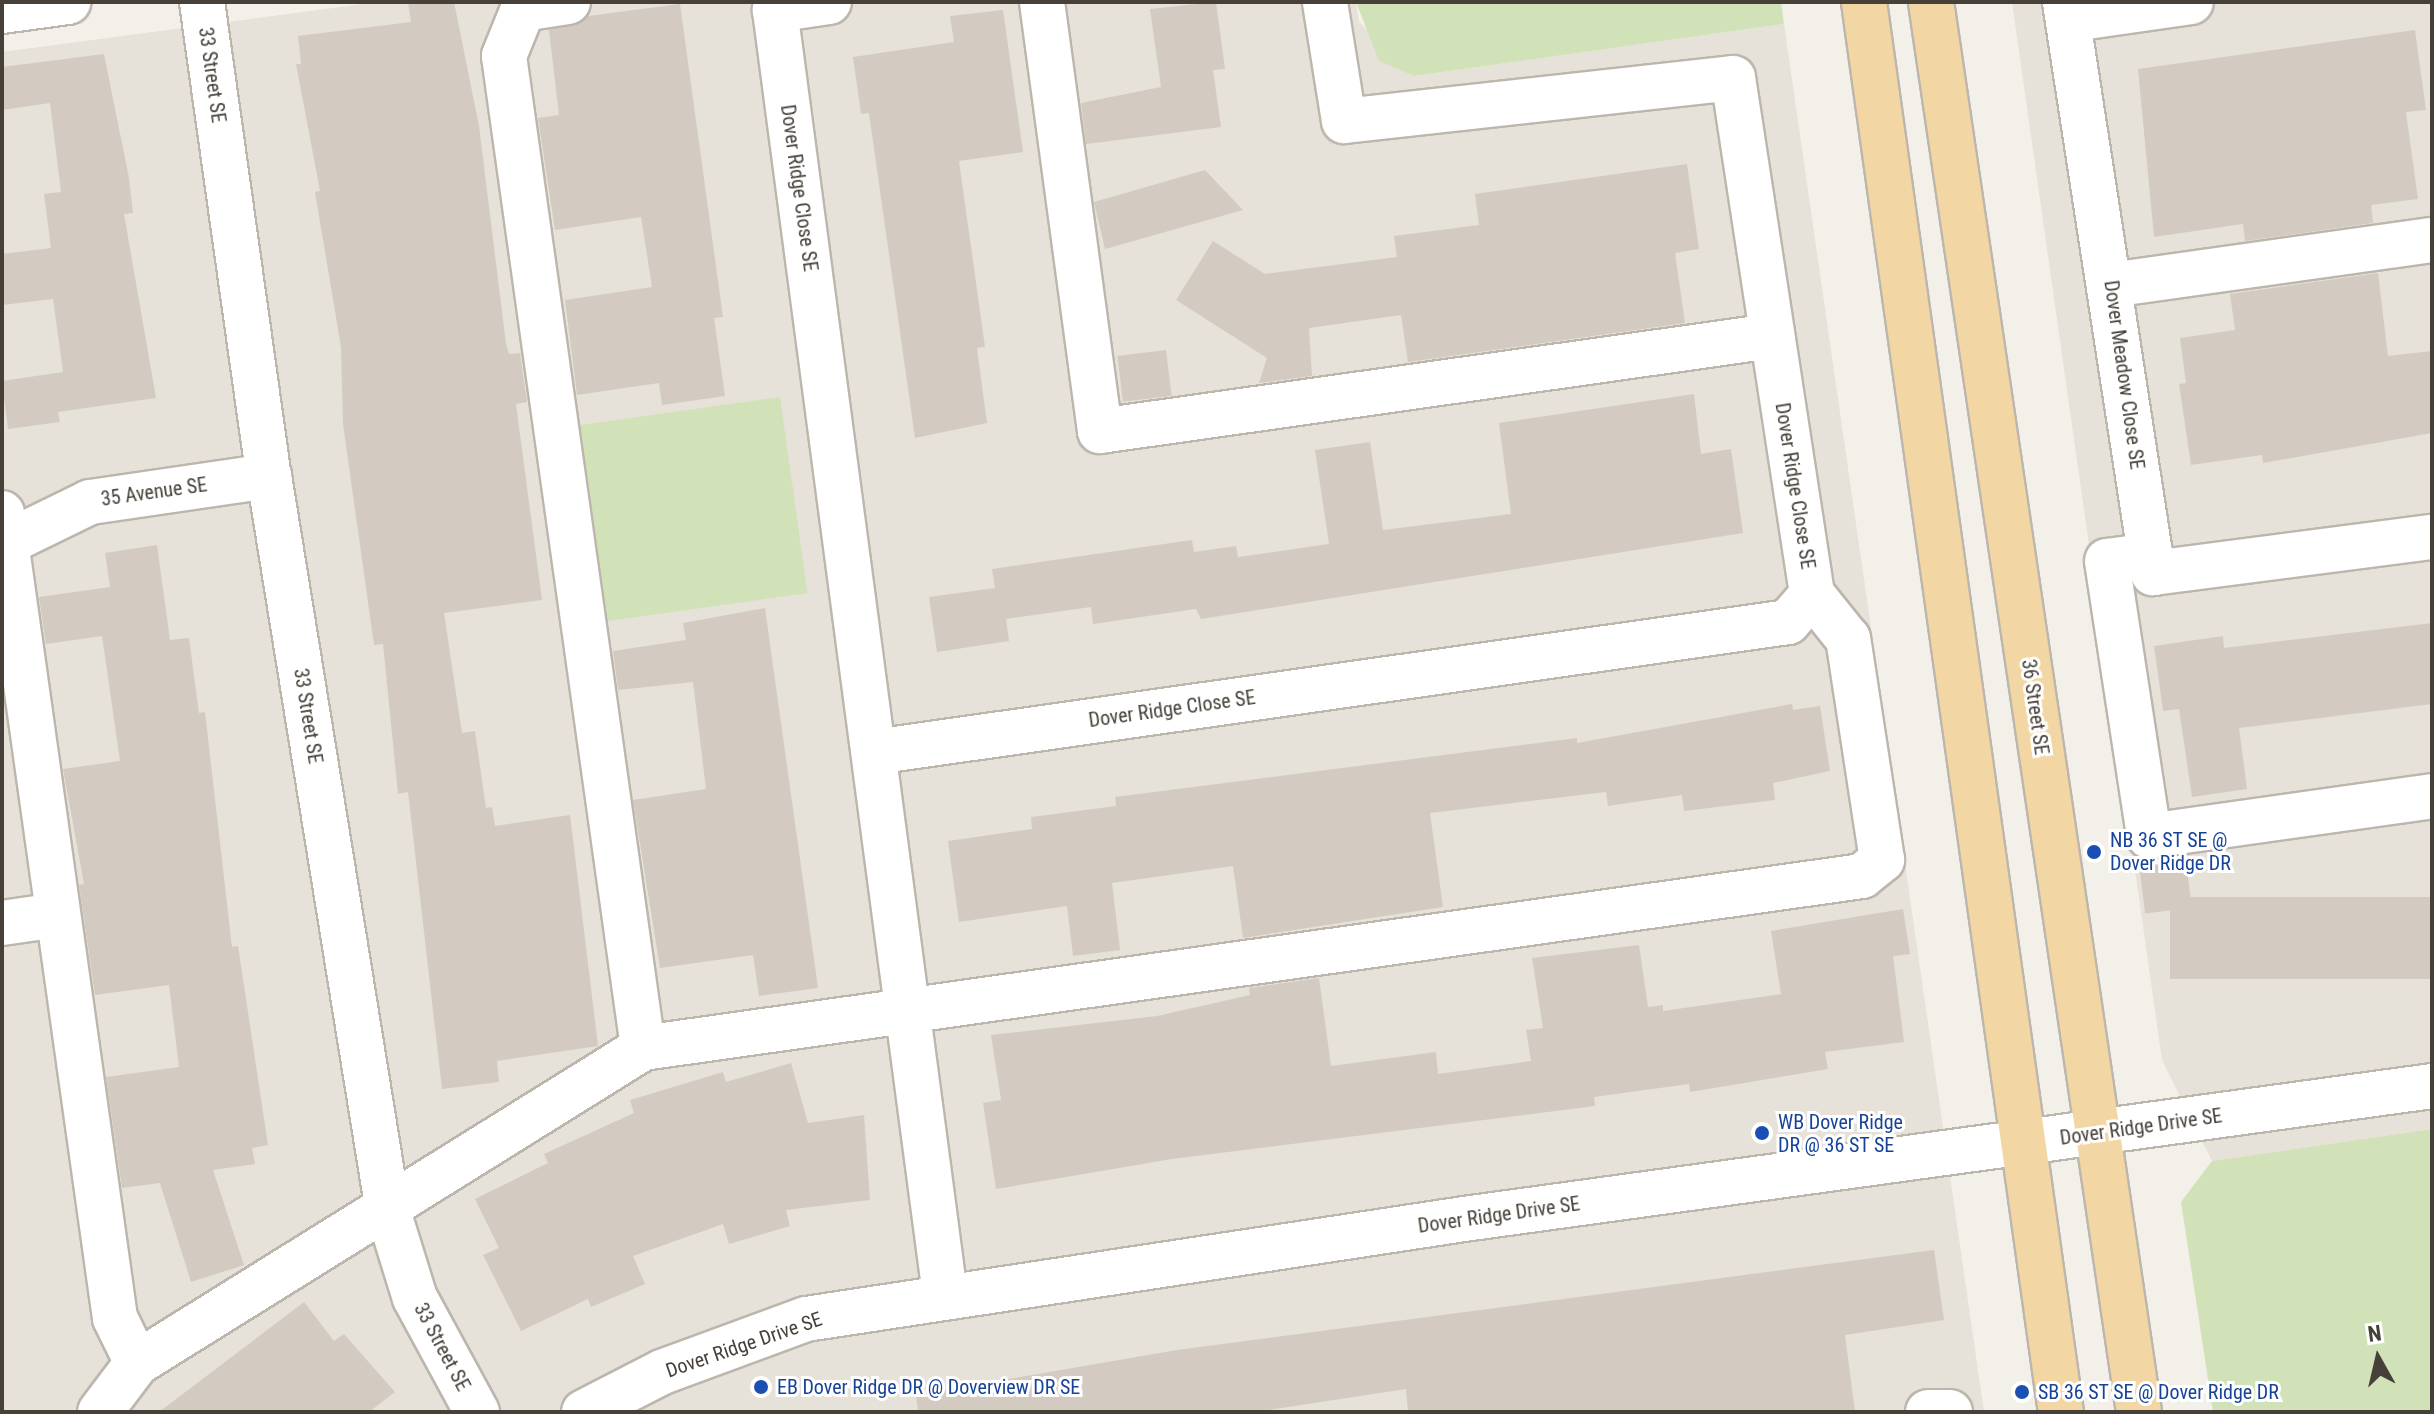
<!DOCTYPE html>
<style>
body{margin:0}
#map{position:relative;width:2434px;height:1414px;overflow:hidden;background:#f3f0ea;font-family:"Roboto Condensed",sans-serif}
div>[style]{position:absolute}
[style*='--x']{left:calc(var(--x)*1px);top:calc(var(--y)*1px);width:calc(var(--w)*1px);rotate:calc(var(--a)*1deg)}
.residential>*{inset:0;background:#e6e1d9}
.green>*{inset:0;background:#d2e2b8;transform-origin:0 0}
.building>*{inset:0;background:#d3cbc1;transform-origin:0 0}
.roads{filter:drop-shadow(2px 0 #bdb6ad) drop-shadow(-2px 0 #bdb6ad) drop-shadow(0 2px #bdb6ad) drop-shadow(0 -2px #bdb6ad)}
.minor>*{height:44px;margin:-22px;padding:0 22px;transform-origin:22px;border-radius:22px;background:#fff}
.major>*{height:44px;margin:-22px;padding:0 22px;transform-origin:22px;border-radius:22px;background:#f2d6a3}
.dots>*{width:22px;height:22px;translate:-50% -50%;box-sizing:border-box;border:4px solid #fff;border-radius:50%}
span{translate:-50% -50%;white-space:nowrap;text-align:center;line-height:1.15;-webkit-text-stroke:6px #fff;paint-order:stroke}
.street-label{font-size:20px;color:#464039}
.transit-label{font-size:20px;color:#164399}
.left{translate:0 -50%;text-align:left}
.frame{position:absolute;inset:0;border:4px solid #464039;pointer-events:none}
.north{position:absolute;left:2338px;top:1318px;width:80px;height:80px;-webkit-text-stroke:6px #fff;paint-order:stroke;rotate:352deg;font-size:22px;font-weight:700;line-height:32px;text-align:center;color:#464039}
.north::after{content:'';display:block;margin:auto;width:28px;height:36px;background:#464039;clip-path:polygon(50% 0,100% 100%,50% 72%,0 100%)}
</style>
<div id="map">
<div class="residential">
<div style="clip-path:polygon(378px 2px,1356px 2px,1359px 22px,1414px 76px,1784px 24px,1984px 1412px,2px 1412px,2px 52px)"></div>
<div style="clip-path:polygon(2012px 2px,2432px 2px,2432px 1129px,2212px 1161px,2162px 1060px)"></div>
</div>
<div class="green">
<div style="clip-path:polygon(1356px 2px,1781px 2px,1784px 24px,1414px 76px,1379px 61px)"></div>
<div style="left:780px;top:397px;width:198px;height:203px;rotate:82deg"></div>
<div style="clip-path:polygon(2432px 1129px,2432px 1412px,2213px 1412px,2181px 1202px,2212px 1161px)"></div>
</div>
<div class="building">
<div style="clip-path:polygon(408px 2px,454px 2px,479px 126px,506px 344px,509px 354px,520px 353px,527px 402px,516px 404px,542px 600px,444px 613px,462px 733px,475px 731px,486px 808px,492px 807px,495px 826px,570px 815px,598px 1046px,497px 1061px,499px 1082px,442px 1089px,408px 792px,398px 794px,383px 644px,374px 645px,343px 424px,341px 347px,315px 192px,320px 191px,296px 64px,301px 64px,298px 36px,411px 22px)"></div>
<div style="clip-path:polygon(1216px 2px,1225px 69px,1213px 70px,1221px 127px,1086px 144px,1081px 103px,1161px 87px,1150px 9px)"></div>
<div style="clip-path:polygon(680px 4px,723px 317px,714px 318px,725px 396px,662px 405px,659px 383px,577px 395px,565px 300px,652px 287px,641px 217px,555px 230px,538px 118px,559px 115px,549px 30px,588px 16px)"></div>
<div style="clip-path:polygon(1003px 10px,1023px 152px,959px 161px,985px 347px,977px 348px,987px 423px,915px 438px,869px 113px,861px 114px,853px 57px,954px 42px,950px 16px)"></div>
<div style="clip-path:polygon(2415px 30px,2426px 110px,2406px 112px,2418px 199px,2371px 205px,2373px 223px,2245px 241px,2243px 224px,2154px 237px,2138px 69px)"></div>
<div style="clip-path:polygon(104px 54px,129px 178px,133px 213px,124px 214px,156px 398px,58px 412px,60px 422px,8px 429px,2px 381px,63px 372px,53px 299px,2px 305px,2px 254px,51px 248px,44px 194px,61px 192px,50px 103px,2px 110px,2px 67px)"></div>
<div style="clip-path:polygon(1687px 164px,1699px 249px,1675px 253px,1685px 323px,1408px 362px,1401px 315px,1309px 328px,1312px 376px,1259px 383px,1267px 358px,1176px 300px,1213px 241px,1265px 274px,1397px 257px,1394px 236px,1479px 225px,1475px 194px)"></div>
<div style="clip-path:polygon(1205px 170px,1243px 210px,1105px 249px,1094px 202px)"></div>
<div style="clip-path:polygon(2378px 273px,2388px 356px,2432px 351px,2432px 433px,2263px 463px,2262px 455px,2191px 465px,2179px 384px,2186px 383px,2180px 338px,2235px 330px,2230px 294px)"></div>
<div style="left:1166px;top:350px;width:46px;height:49px;rotate:83deg"></div>
<div style="clip-path:polygon(1694px 394px,1701px 454px,1731px 449px,1743px 533px,1201px 619px,1196px 609px,1093px 624px,1091px 607px,1006px 619px,1009px 641px,937px 652px,929px 597px,995px 588px,992px 569px,1192px 540px,1194px 552px,1236px 546px,1238px 557px,1329px 544px,1315px 450px,1370px 442px,1383px 530px,1511px 514px,1499px 423px)"></div>
<div style="clip-path:polygon(157px 545px,170px 640px,189px 638px,199px 713px,205px 712px,232px 947px,238px 946px,268px 1145px,252px 1148px,255px 1164px,213px 1170px,244px 1265px,191px 1282px,160px 1183px,122px 1188px,106px 1077px,179px 1067px,169px 985px,95px 995px,79px 885px,84px 884px,63px 769px,120px 761px,102px 636px,46px 644px,39px 597px,110px 587px,105px 553px)"></div>
<div style="clip-path:polygon(765px 608px,818px 988px,759px 996px,753px 955px,660px 968px,633px 800px,706px 789px,693px 682px,618px 690px,613px 651px,686px 640px,683px 623px)"></div>
<div style="clip-path:polygon(2432px 623px,2432px 704px,2239px 728px,2247px 789px,2192px 797px,2179px 709px,2163px 711px,2154px 646px,2223px 636px,2224px 648px)"></div>
<div style="clip-path:polygon(1792px 704px,1793px 710px,1820px 706px,1830px 771px,1773px 783px,1775px 800px,1684px 811px,1682px 795px,1608px 806px,1606px 792px,1430px 813px,1443px 907px,1243px 938px,1233px 866px,1112px 883px,1120px 950px,1073px 956px,1067px 906px,959px 922px,948px 841px,1032px 829px,1031px 817px,1116px 806px,1115px 797px,1577px 738px,1577px 743px)"></div>
<div style="left:2186px;top:861px;width:47px;height:47px;rotate:83deg"></div>
<div style="left:2432px;top:897px;width:82px;height:262px;rotate:90deg"></div>
<div style="clip-path:polygon(1903px 909px,1910px 954px,1893px 956px,1904px 1042px,1825px 1052px,1828px 1069px,1690px 1092px,1689px 1084px,1594px 1097px,1595px 1106px,1172px 1159px,996px 1189px,983px 1103px,1001px 1100px,991px 1035px,1157px 1016px,1250px 995px,1249px 988px,1319px 978px,1331px 1066px,1436px 1052px,1438px 1074px,1531px 1061px,1526px 1030px,1543px 1028px,1532px 958px,1639px 945px,1648px 1007px,1663px 1005px,1663px 1011px,1781px 994px,1771px 931px)"></div>
<div style="clip-path:polygon(791px 1063px,808px 1123px,864px 1115px,870px 1200px,786px 1210px,790px 1226px,729px 1244px,723px 1224px,633px 1256px,645px 1284px,591px 1307px,588px 1299px,521px 1331px,483px 1255px,499px 1248px,475px 1199px,548px 1163px,544px 1154px,634px 1113px,630px 1100px,723px 1072px,726px 1082px)"></div>
<div style="clip-path:polygon(1934px 1250px,1944px 1320px,1845px 1335px,1855px 1412px,1408px 1412px,1406px 1389px,1255px 1412px,918px 1412px,916px 1395px,1177px 1350px)"></div>
<div style="clip-path:polygon(304px 1302px,334px 1341px,344px 1334px,395px 1392px,369px 1412px,159px 1412px)"></div>
</div>
<div class="roads">
<div class="minor">
<div style="--x:202;--y:2;--w:479;--a:82"></div>
<div style="--x:269;--y:476;--w:745;--a:80.8"></div>
<div style="--x:388;--y:1211;--w:91;--a:72.8"></div>
<div style="--x:415;--y:1298;--w:130;--a:61.5"></div>
<div style="--x:568;--y:2;--w:46;--a:171.2"></div>
<div style="--x:523;--y:9;--w:51;--a:112"></div>
<div style="--x:504;--y:56;--w:1002;--a:82.02"></div>
<div style="--x:829;--y:2;--w:55;--a:171.6"></div>
<div style="--x:775;--y:10;--w:1295;--a:82.46"></div>
<div style="--x:1042;--y:2;--w:433;--a:82.3"></div>
<div style="--x:1100;--y:431;--w:679;--a:-8.05"></div>
<div style="--x:2065;--y:2;--w:578;--a:81.24"></div>
<div style="--x:2153;--y:573;--w:281;--a:-7.4"></div>
<div style="--x:2;--y:11;--w:67;--a:-7.8"></div>
<div style="--x:2072;--y:19;--w:120;--a:-8.1"></div>
<div style="--x:2111;--y:285;--w:324;--a:-8"></div>
<div style="--x:2;--y:513;--w:813;--a:82.01"></div>
<div style="--x:115;--y:1318;--w:50;--a:63.9"></div>
<div style="--x:2;--y:545;--w:98;--a:-26"></div>
<div style="--x:90;--y:502;--w:181;--a:-8.3"></div>
<div style="--x:2151;--y:555;--w:44;--a:172.2"></div>
<div style="--x:2107;--y:561;--w:278;--a:81.3"></div>
<div style="--x:2149;--y:836;--w:286;--a:-8"></div>
<div style="--x:874;--y:752;--w:923;--a:-8.09"></div>
<div style="--x:1788;--y:622;--w:37;--a:-49"></div>
<div style="--x:1812;--y:594;--w:522;--a:-98.7"></div>
<div style="--x:1733;--y:78;--w:391;--a:173.7"></div>
<div style="--x:1344;--y:121;--w:121;--a:-99.1"></div>
<div style="--x:2;--y:923;--w:56;--a:-8.3"></div>
<div style="--x:100;--y:1412;--w:61;--a:-52.9"></div>
<div style="--x:137;--y:1363;--w:596;--a:-31.9"></div>
<div style="--x:643;--y:1048;--w:1231;--a:-8.03"></div>
<div style="--x:1862;--y:876;--w:26;--a:-39"></div>
<div style="--x:1882;--y:860;--w:224;--a:-98.7"></div>
<div style="--x:1848;--y:639;--w:58;--a:-128.7"></div>
<div style="--x:584;--y:1412;--w:88;--a:-27.1"></div>
<div style="--x:662;--y:1372;--w:153;--a:-20.2"></div>
<div style="--x:806;--y:1319;--w:666;--a:-8.64"></div>
<div style="--x:1464;--y:1219;--w:977;--a:-7.82"></div>
<div style="--x:1928;--y:1412;--w:22;--a:0"></div>
</div>
<div class="major">
<div style="--x:1864;--y:2;--w:1424;--a:82.05"></div>
<div style="--x:1931;--y:2;--w:1425;--a:81.61"></div>
</div>
</div>
<div class="dots">
<div style="left:2094px;top:852px;background:#1a4fb4"></div>
<div style="left:1762px;top:1133px;background:#1a4fb4"></div>
<div style="left:761px;top:1387px;background:#1a4fb4"></div>
<div style="left:2022px;top:1392px;background:#1a4fb4"></div>
</div>
<div class="street-label">
<span style="left:212px;top:75px;rotate:82deg">33 Street SE</span>
<span style="left:799px;top:188px;rotate:82deg">Dover Ridge Close SE</span>
<span style="left:2124px;top:375px;rotate:82deg">Dover Meadow Close SE</span>
<span style="left:1795px;top:486px;rotate:81deg">Dover Ridge Close SE</span>
<span style="left:154px;top:492px;rotate:-8deg">35 Avenue SE</span>
<span style="left:2035px;top:707px;rotate:82deg">36 Street SE</span>
<span style="left:1172px;top:709px;rotate:-8deg">Dover Ridge Close SE</span>
<span style="left:308px;top:716px;rotate:81deg">33 Street SE</span>
<span style="left:2141px;top:1127px;rotate:-8deg">Dover Ridge Drive SE</span>
<span style="left:1499px;top:1215px;rotate:-8deg">Dover Ridge Drive SE</span>
<span style="left:744px;top:1345px;rotate:-19deg">Dover Ridge Drive SE</span>
<span style="left:442px;top:1347px;rotate:62deg">33 Street SE</span>
</div>
<div class="transit-label">
<span class="left" style="left:2110px;top:852px">NB 36 ST SE @<br>Dover Ridge DR</span>
<span class="left" style="left:1778px;top:1134px">WB Dover Ridge<br>DR @ 36 ST SE</span>
<span class="left" style="left:777px;top:1387px">EB Dover Ridge DR @ Doverview DR SE</span>
<span class="left" style="left:2038px;top:1392px">SB 36 ST SE @ Dover Ridge DR</span>
</div>
<div class="frame"></div>
<div class="north">N</div>
</div>
